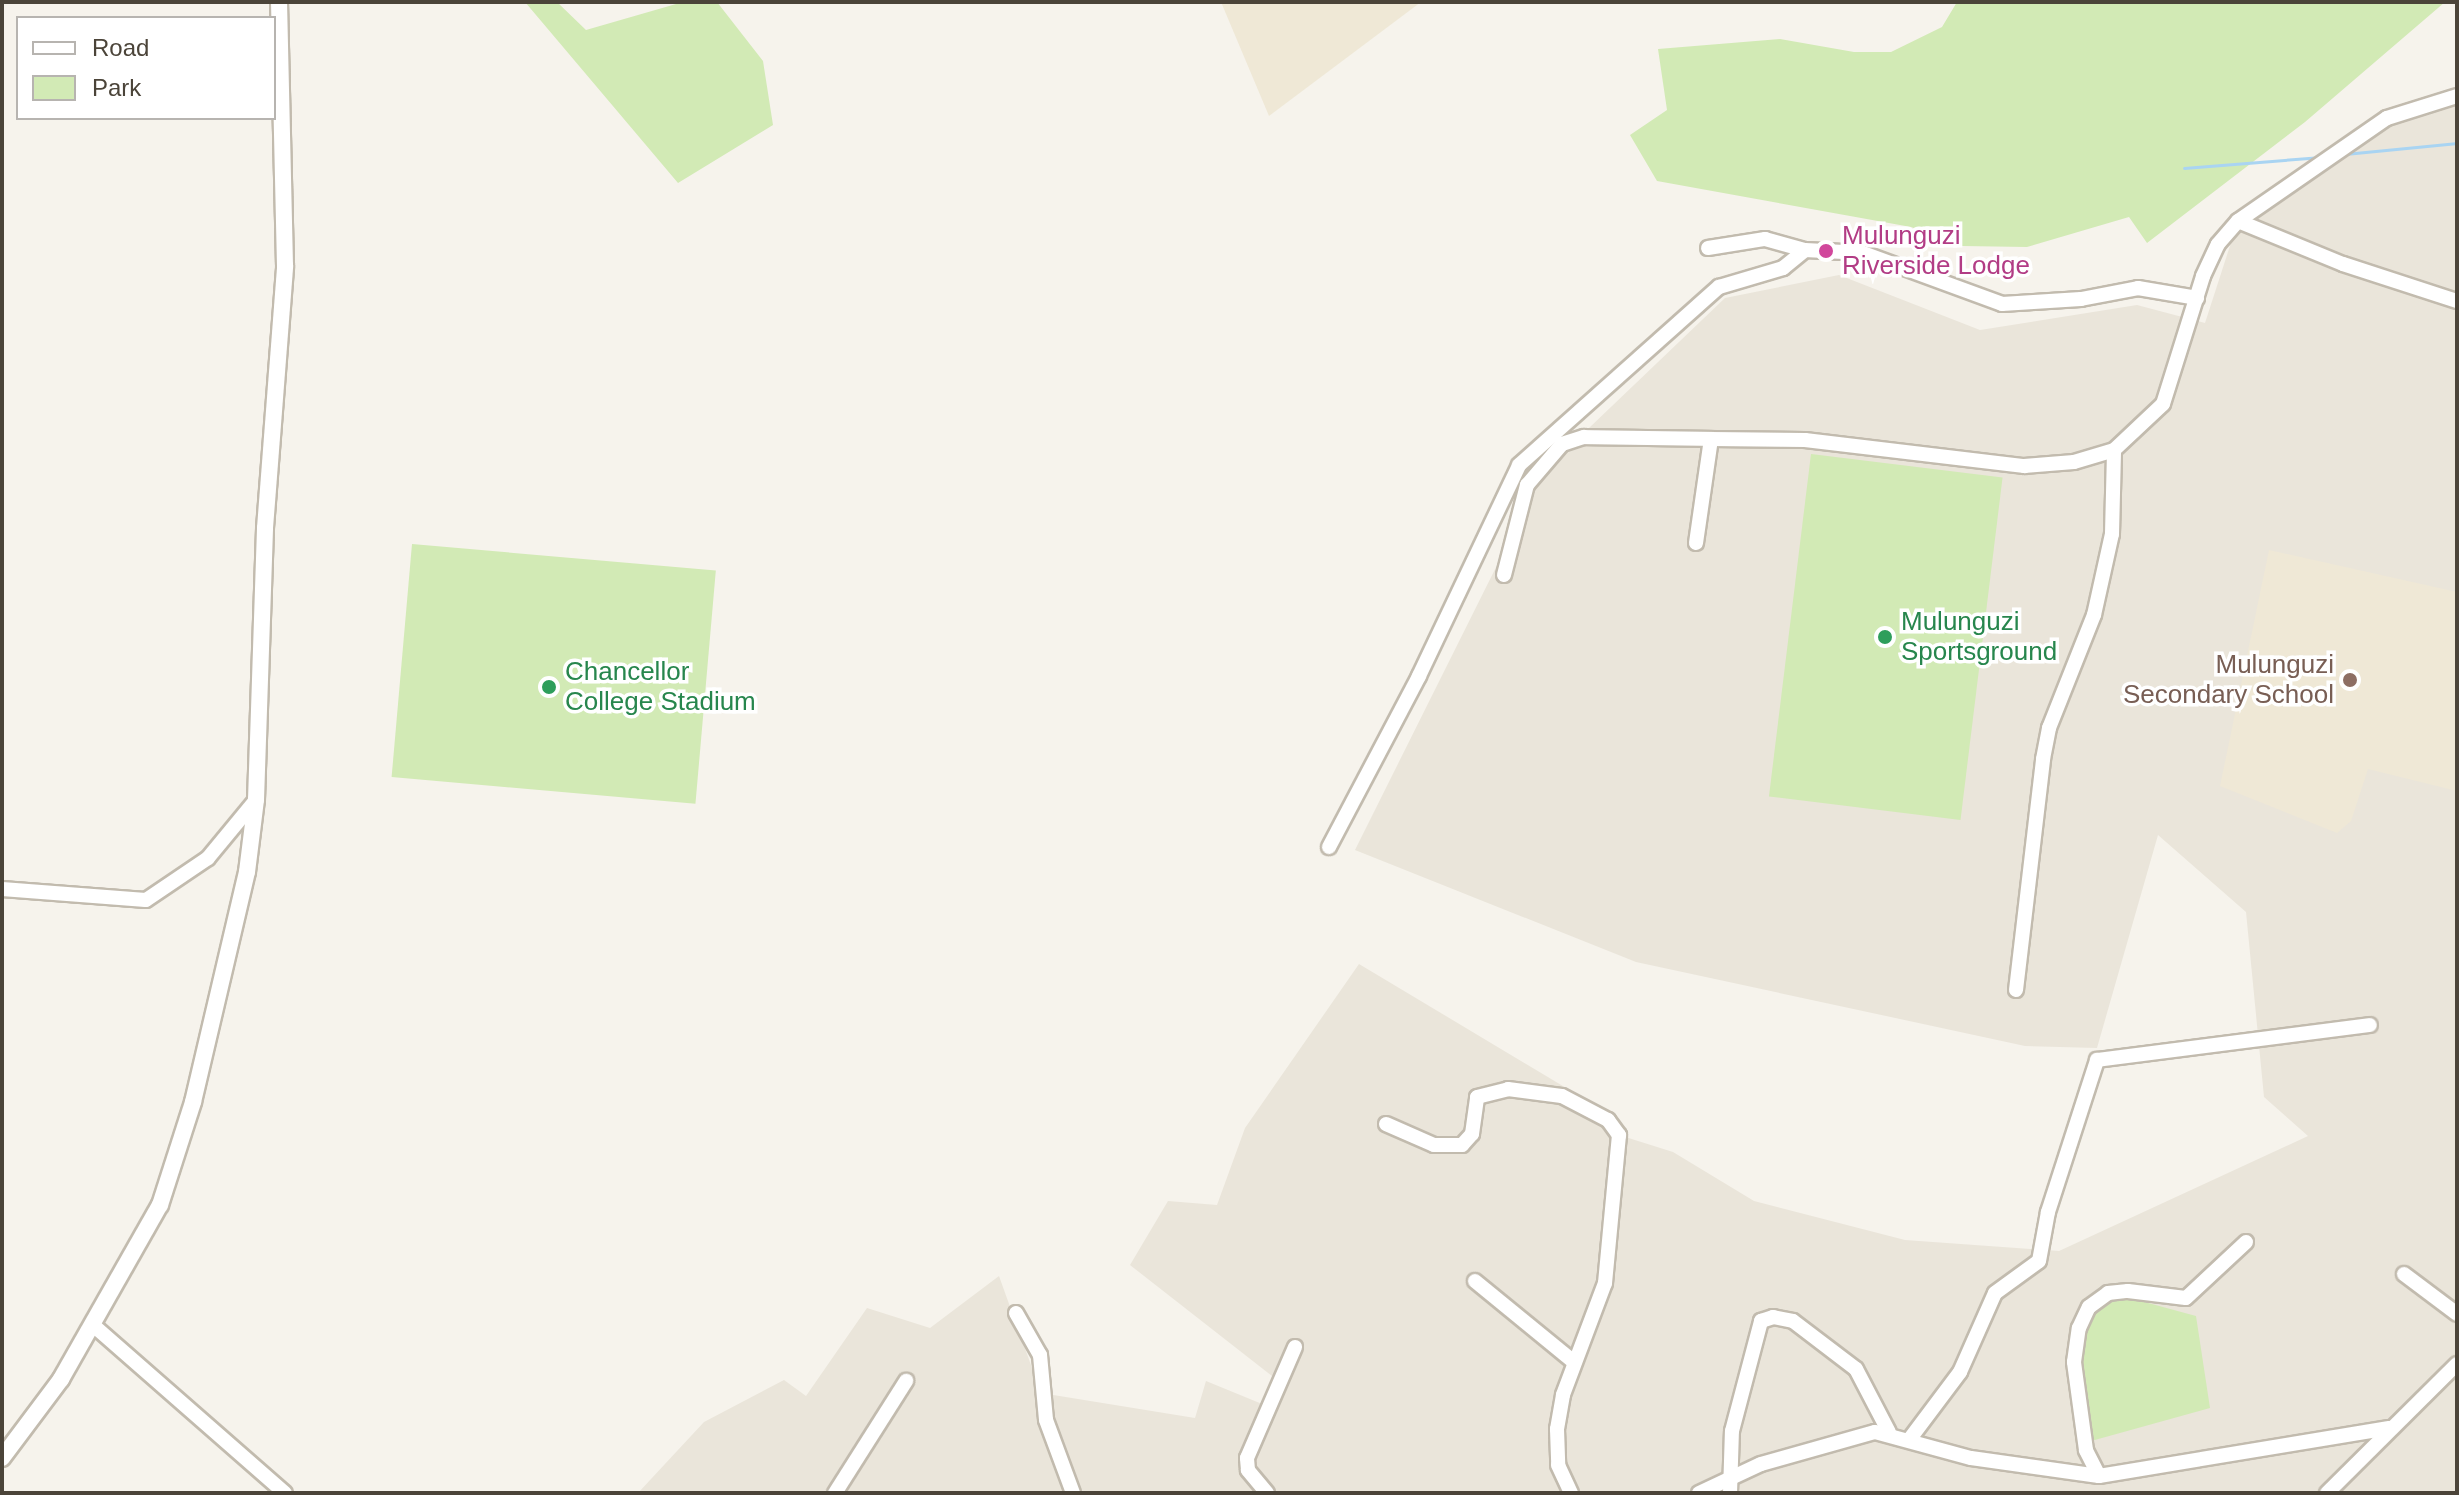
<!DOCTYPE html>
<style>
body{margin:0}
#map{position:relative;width:2459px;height:1495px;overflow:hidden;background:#f6f3ec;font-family:Arial,sans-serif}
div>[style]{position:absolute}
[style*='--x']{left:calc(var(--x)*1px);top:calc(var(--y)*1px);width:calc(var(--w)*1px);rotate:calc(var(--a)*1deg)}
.residential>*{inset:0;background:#eae5da}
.education>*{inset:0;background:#efe8d6}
.green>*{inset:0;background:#d2eab5;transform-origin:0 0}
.stream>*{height:3px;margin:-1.5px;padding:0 1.5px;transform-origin:1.5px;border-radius:1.5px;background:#a9d4f2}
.roads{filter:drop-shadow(2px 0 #c2bbae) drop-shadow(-2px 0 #c2bbae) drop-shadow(0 2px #c2bbae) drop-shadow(0 -2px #c2bbae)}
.minor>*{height:14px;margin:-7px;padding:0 7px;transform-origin:7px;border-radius:7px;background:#fff}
.tertiary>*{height:16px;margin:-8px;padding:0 8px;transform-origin:8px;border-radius:8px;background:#fff}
.dots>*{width:22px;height:22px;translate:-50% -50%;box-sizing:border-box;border:4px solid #fff;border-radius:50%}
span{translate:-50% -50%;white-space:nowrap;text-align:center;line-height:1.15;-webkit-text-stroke:7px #fff;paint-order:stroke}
.hotel-label{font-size:26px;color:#b23c85}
.left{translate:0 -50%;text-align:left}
.leisure-label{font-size:26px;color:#27864d}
.education-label{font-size:26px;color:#785e54}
.right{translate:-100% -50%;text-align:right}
.frame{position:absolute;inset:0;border:4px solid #4b4439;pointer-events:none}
.legend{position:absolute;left:16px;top:16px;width:260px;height:104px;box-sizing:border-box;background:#fff;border:2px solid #b7b4b0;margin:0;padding:10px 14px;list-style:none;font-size:24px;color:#4b4439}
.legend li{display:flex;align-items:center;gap:16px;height:40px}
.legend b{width:40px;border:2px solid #b7b4b0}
</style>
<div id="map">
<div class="residential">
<div style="clip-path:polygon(2457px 97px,2457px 1493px,638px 1493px,704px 1422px,784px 1380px,806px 1396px,867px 1308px,930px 1328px,999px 1276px,1041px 1393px,1195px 1418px,1206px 1381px,1267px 1406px,1272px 1376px,1130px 1265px,1168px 1201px,1217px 1205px,1245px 1128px,1359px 964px,1613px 1116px,1619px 1135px,1673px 1152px,1754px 1201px,1905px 1240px,2059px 1251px,2308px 1136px,2264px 1097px,2246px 912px,2158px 835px,2097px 1048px,2025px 1046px,1636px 962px,1355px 850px,1544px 471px,1725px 298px,1839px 275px,1980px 330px,2137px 305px,2205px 323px,2238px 221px,2400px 111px)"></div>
</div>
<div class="education">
<div style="clip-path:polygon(1221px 2px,1421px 2px,1269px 116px)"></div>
<div style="clip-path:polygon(2269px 550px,2457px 592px,2457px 791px,2368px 769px,2351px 821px,2337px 833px,2220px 786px)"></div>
</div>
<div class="green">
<div style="clip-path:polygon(525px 2px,557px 2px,586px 30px,683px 2px,717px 2px,763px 61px,773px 125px,678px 183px)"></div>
<div style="clip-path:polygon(1957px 2px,2445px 2px,2305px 122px,2147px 243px,2129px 217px,2027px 247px,1962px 246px,1911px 227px,1657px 181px,1630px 135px,1667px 110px,1658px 49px,1780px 39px,1854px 52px,1891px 52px,1942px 27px)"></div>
<div style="left:1811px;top:454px;width:193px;height:345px;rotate:7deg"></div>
<div style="left:412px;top:544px;width:305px;height:234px;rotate:5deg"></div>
<div style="clip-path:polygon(2115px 1294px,2196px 1316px,2210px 1408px,2084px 1443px,2076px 1355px,2089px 1309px)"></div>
</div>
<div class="stream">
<div style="--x:2345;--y:154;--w:113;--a:-5.6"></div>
<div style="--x:2184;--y:168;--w:138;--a:-4.6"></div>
</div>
<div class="roads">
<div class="minor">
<div style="--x:2238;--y:221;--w:113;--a:22.3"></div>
<div style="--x:2343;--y:264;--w:120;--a:18"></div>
<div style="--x:1708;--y:248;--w:58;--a:-9"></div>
<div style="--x:1765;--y:239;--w:41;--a:15.4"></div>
<div style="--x:1696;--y:543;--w:105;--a:-81.8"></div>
<div style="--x:1711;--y:439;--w:94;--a:0.6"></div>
<div style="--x:1805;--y:440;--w:221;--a:6.8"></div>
<div style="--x:2024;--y:466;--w:50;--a:-4.6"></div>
<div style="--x:2074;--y:462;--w:42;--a:-16.7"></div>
<div style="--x:2114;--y:450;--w:67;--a:-43.2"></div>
<div style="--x:2163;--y:404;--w:134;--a:-72.6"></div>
<div style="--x:2203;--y:276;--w:35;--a:-65"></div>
<div style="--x:2218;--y:244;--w:30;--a:-49"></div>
<div style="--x:2238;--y:221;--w:181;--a:-34.7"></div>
<div style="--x:2387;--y:118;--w:73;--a:-17.4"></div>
<div style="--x:1504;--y:575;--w:93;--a:-75.7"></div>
<div style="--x:1527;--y:485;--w:54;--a:-49.5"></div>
<div style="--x:1562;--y:444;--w:23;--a:-18"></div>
<div style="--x:1584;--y:437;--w:127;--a:0.9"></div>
<div style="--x:1329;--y:847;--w:193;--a:-62.2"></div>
<div style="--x:1419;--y:676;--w:233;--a:-64.6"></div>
<div style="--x:1519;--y:465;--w:268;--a:-41.7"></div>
<div style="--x:1719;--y:287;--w:67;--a:-16.5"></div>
<div style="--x:1783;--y:268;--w:28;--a:-39"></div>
<div style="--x:1805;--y:250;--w:58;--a:3"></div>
<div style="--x:1863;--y:253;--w:148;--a:20.1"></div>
<div style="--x:2002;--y:304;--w:79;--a:-3.6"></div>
<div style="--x:2081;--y:299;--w:58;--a:-10.9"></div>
<div style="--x:2138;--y:288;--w:60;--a:9.6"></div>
<div style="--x:2;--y:889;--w:144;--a:4.4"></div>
<div style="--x:146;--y:900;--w:75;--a:-34.1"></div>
<div style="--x:208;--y:858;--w:75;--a:-50.4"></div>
<div style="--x:2016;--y:990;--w:233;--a:-83.3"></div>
<div style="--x:2043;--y:759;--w:32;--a:-79"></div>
<div style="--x:2049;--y:728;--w:122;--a:-68.3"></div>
<div style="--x:2094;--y:615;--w:83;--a:-77.5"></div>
<div style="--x:2112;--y:534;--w:84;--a:-88.6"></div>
<div style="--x:1386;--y:1124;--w:52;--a:23.6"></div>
<div style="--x:1434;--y:1145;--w:28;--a:0"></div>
<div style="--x:1462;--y:1145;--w:15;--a:-48"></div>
<div style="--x:1472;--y:1134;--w:37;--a:-82"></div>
<div style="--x:1477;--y:1097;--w:32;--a:-14"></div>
<div style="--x:1508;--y:1089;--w:54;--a:7.4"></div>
<div style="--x:1562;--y:1096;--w:52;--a:27.6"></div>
<div style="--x:1608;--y:1120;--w:19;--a:54"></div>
<div style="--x:1619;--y:1135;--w:149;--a:95.4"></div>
<div style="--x:1605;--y:1283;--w:120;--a:110.6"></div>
<div style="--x:1563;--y:1395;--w:35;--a:100"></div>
<div style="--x:1557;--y:1429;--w:36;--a:88"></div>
<div style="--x:1558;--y:1465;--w:31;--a:65"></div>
<div style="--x:2404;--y:1274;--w:66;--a:37"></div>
<div style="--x:1475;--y:1281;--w:128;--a:39.3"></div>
<div style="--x:1016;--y:1313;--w:48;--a:60.3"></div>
<div style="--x:1040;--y:1355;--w:65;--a:84.7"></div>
<div style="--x:1046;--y:1420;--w:78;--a:69.7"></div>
<div style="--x:93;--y:1325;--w:255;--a:41.2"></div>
<div style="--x:1909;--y:1440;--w:85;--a:-53.1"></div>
<div style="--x:1960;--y:1372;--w:86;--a:-66.1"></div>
<div style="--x:1995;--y:1293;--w:54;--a:-36"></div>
<div style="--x:2039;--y:1261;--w:50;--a:-79.6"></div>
<div style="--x:2048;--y:1212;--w:160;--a:-72.1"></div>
<div style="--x:2097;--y:1060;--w:275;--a:-7.3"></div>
<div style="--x:2099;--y:1476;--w:29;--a:-117"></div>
<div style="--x:2086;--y:1450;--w:89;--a:-97.8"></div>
<div style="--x:2074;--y:1362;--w:34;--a:-82"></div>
<div style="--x:2079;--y:1328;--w:23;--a:-65"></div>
<div style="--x:2089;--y:1307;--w:24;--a:-36"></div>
<div style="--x:2108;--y:1293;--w:20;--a:-6"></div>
<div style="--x:2128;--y:1291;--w:58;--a:6.9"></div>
<div style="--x:2186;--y:1298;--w:82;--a:-43"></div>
<div style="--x:835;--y:1493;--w:133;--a:-57.6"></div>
<div style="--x:1267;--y:1493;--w:30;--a:-130"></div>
<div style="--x:1248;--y:1470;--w:12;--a:-95"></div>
<div style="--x:1247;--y:1458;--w:121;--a:-66.6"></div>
<div style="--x:1699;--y:1493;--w:68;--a:-25.1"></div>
<div style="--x:1761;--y:1464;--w:118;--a:-15.7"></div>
<div style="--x:1875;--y:1432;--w:99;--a:15.2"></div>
<div style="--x:1971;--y:1458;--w:129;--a:8"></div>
<div style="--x:2099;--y:1476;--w:294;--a:-9.4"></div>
<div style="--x:1730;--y:1493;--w:62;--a:-88.2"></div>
<div style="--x:1732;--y:1431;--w:114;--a:-75.2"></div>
<div style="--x:1761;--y:1321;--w:13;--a:-18"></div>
<div style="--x:1773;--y:1317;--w:20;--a:11"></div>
<div style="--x:1793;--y:1321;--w:79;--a:37.3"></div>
<div style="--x:1856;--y:1369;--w:71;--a:62.4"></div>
<div style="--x:2327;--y:1493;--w:183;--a:-44.8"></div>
</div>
<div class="tertiary">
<div style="--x:2;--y:1458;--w:99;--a:-53.2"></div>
<div style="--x:61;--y:1379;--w:200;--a:-60.4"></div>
<div style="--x:160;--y:1205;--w:108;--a:-72.2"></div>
<div style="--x:193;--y:1102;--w:236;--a:-76.8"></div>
<div style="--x:247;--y:872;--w:73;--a:-82.9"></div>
<div style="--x:256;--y:800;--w:272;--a:-88.1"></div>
<div style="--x:265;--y:528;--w:263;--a:-85.6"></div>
<div style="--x:285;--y:266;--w:264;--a:-91.3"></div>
</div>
</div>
<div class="dots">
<div style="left:1826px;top:251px;background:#d1479c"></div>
<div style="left:1885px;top:637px;background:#2e9e5b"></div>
<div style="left:2350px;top:680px;background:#8d6e63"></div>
<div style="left:549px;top:687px;background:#2e9e5b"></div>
</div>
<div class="hotel-label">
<span class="left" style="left:1842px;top:251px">Mulunguzi<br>Riverside Lodge</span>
</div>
<div class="leisure-label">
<span class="left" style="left:1901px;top:637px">Mulunguzi<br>Sportsground</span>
<span class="left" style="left:565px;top:687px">Chancellor<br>College Stadium</span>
</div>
<div class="education-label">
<span class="right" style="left:2334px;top:680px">Mulunguzi<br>Secondary School</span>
</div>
<div class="frame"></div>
<ul class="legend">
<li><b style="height:10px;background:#fff"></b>Road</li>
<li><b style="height:22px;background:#d2eab5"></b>Park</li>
</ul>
</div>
